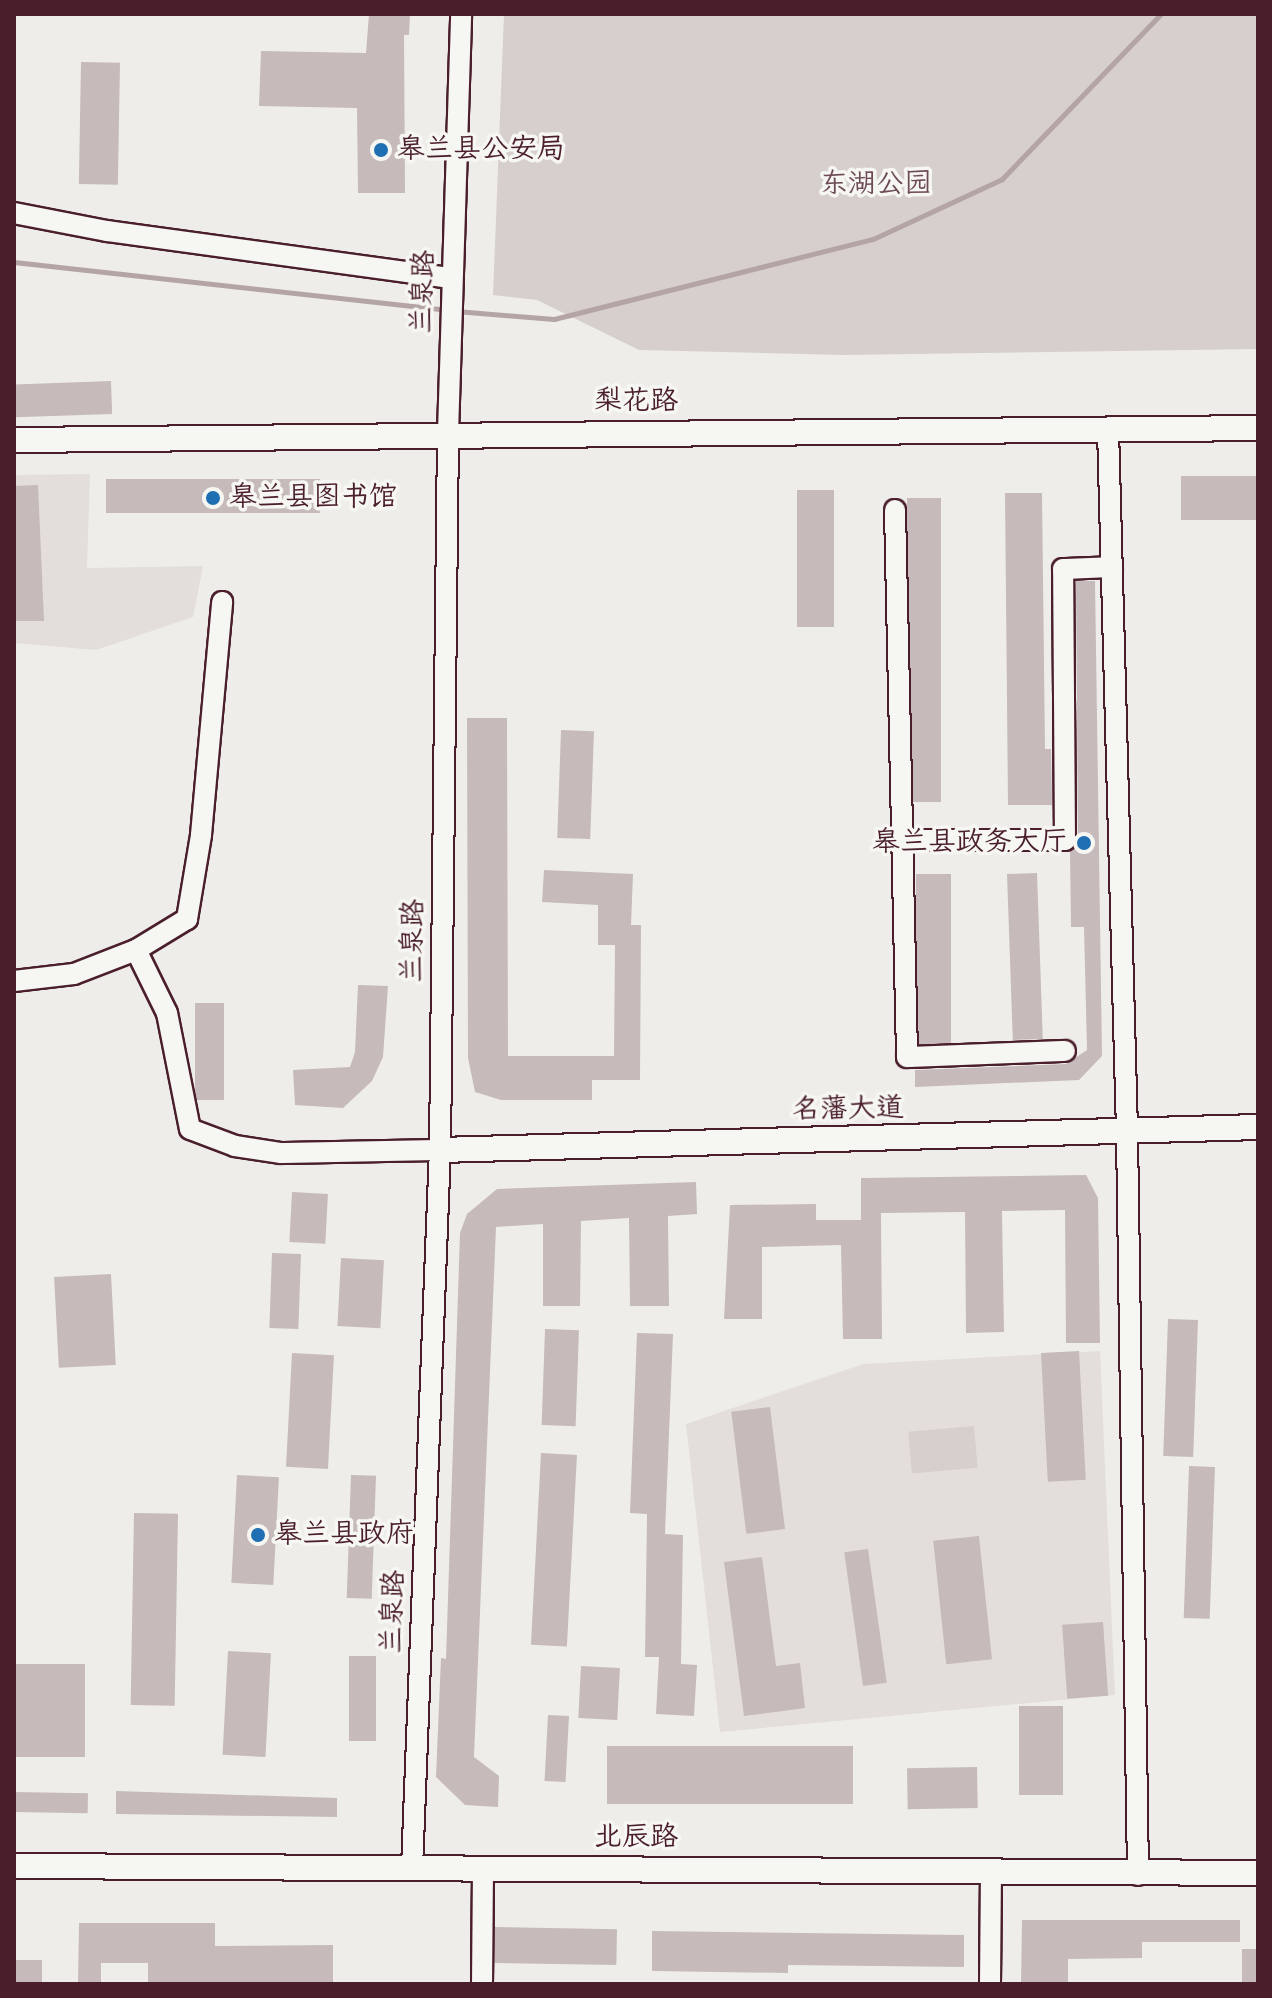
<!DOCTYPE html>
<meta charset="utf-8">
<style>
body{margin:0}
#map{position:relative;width:1272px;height:1998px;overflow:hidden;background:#efedea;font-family:Mynerve,"LXGW WenKai TC",sans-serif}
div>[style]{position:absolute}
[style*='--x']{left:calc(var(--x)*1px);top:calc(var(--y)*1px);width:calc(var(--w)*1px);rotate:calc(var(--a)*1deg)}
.built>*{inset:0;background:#e3dedc}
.green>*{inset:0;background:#d7cfce;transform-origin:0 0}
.stream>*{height:5px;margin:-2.5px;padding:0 2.5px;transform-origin:2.5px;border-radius:2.5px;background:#b4a4a5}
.building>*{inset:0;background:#c6babb;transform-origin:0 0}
.roads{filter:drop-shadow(2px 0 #4a1f2b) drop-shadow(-2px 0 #4a1f2b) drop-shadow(0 2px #4a1f2b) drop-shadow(0 -2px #4a1f2b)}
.minor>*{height:20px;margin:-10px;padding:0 10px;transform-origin:10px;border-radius:10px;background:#f6f6f2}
.major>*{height:24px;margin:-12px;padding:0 12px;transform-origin:12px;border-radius:12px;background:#f6f6f2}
.dots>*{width:22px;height:22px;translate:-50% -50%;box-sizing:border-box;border:4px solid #f6f6f2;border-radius:50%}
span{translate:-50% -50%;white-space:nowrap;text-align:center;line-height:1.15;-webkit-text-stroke:7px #f6f6f2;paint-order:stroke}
.poi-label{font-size:28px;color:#4a1f2b}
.left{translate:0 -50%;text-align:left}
.right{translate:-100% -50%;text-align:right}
.park-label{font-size:28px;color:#6d4b54}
.street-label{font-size:28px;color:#4a1f2b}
.frame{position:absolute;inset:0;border:16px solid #4a1f2b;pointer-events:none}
</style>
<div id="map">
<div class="built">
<div style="clip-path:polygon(90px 474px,87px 568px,203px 566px,193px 617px,96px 650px,14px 643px,14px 475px)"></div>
<div style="clip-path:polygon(1100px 1351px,1115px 1695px,720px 1732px,686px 1424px,863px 1364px)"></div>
</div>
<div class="green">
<div style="clip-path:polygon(504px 14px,1258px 14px,1258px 349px,844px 355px,639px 350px,537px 300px,493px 295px)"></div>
<div style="left:974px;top:1426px;width:42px;height:66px;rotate:85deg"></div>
</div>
<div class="stream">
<div style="--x:14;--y:262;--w:435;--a:6.3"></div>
<div style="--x:456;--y:311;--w:98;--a:4.7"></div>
<div style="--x:554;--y:319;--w:329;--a:-14.1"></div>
<div style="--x:873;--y:239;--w:142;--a:-24.9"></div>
<div style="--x:1002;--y:179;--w:229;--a:-46.1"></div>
</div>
<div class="building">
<div style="clip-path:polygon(369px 14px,410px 14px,409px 35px,404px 35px,405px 193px,358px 193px,357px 108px,259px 106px,261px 51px,366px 53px)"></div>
<div style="left:81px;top:62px;width:39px;height:122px;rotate:1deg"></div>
<div style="left:111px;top:381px;width:33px;height:97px;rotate:88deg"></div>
<div style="left:1258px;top:476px;width:44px;height:77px;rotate:90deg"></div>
<div style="left:320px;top:479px;width:34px;height:214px;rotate:90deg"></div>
<div style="clip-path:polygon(38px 485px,44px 621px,14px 621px,14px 486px)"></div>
<div style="left:797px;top:490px;width:37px;height:137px"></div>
<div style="clip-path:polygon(1005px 493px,1042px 493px,1045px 749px,1051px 749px,1052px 805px,1008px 805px)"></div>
<div style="left:907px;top:498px;width:34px;height:304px"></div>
<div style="clip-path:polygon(1076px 581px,1095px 581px,1102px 1056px,1079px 1080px,915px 1087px,915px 1070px,1066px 1064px,1087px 1050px,1084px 927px,1071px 927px,1070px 852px,1078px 840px)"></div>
<div style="clip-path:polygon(467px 718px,507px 718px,508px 1056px,614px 1056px,615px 945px,598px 945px,598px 905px,542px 902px,544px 870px,633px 874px,631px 925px,641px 925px,640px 1080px,592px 1080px,592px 1100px,501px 1100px,475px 1092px,468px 1058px)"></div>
<div style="left:561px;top:730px;width:33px;height:108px;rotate:2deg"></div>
<div style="left:1037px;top:873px;width:166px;height:30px;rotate:88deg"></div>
<div style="left:916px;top:874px;width:35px;height:170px"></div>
<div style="clip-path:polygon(358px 985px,388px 986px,383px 1057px,372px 1081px,343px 1108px,295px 1105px,293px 1070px,350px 1067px,355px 1052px)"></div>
<div style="left:195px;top:1003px;width:29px;height:97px"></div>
<div style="clip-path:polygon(1086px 1175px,1098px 1198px,1100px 1343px,1066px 1343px,1065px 1210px,1002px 1211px,1004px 1332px,966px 1333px,965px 1212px,881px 1213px,882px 1339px,843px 1339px,841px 1245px,762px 1247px,762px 1319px,724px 1319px,730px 1205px,816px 1204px,816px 1220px,861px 1220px,861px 1178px)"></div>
<div style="clip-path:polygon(696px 1182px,697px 1214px,668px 1216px,669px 1306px,630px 1306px,629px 1218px,581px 1221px,580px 1306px,543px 1306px,543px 1224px,496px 1227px,474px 1757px,499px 1776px,498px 1807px,465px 1805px,436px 1777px,441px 1658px,446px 1659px,460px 1233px,467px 1214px,497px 1189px)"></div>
<div style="left:292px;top:1192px;width:36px;height:50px;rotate:3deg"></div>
<div style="left:272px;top:1253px;width:29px;height:75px;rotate:2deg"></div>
<div style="left:341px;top:1258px;width:43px;height:68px;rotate:3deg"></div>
<div style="left:111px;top:1274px;width:91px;height:57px;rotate:87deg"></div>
<div style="left:1168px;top:1319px;width:30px;height:137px;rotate:2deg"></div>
<div style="left:545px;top:1329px;width:34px;height:96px;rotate:2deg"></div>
<div style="clip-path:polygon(637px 1333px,673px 1334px,665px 1534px,683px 1535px,681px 1664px,697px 1665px,694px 1716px,656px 1714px,659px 1657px,645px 1657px,647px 1514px,630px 1513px)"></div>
<div style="left:1079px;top:1351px;width:129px;height:38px;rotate:87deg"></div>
<div style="left:292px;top:1353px;width:42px;height:114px;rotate:3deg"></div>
<div style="left:770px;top:1407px;width:123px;height:39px;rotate:83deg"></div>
<div style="left:541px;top:1453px;width:36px;height:192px;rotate:3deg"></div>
<div style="left:1189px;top:1466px;width:26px;height:152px;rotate:2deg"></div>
<div style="left:237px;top:1475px;width:42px;height:108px;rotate:3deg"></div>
<div style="left:351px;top:1475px;width:25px;height:123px;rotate:2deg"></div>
<div style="left:134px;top:1513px;width:44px;height:192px;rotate:1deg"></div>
<div style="left:979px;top:1536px;width:124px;height:46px;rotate:84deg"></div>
<div style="left:868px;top:1549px;width:135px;height:24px;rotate:82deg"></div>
<div style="clip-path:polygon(762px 1557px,776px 1666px,800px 1663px,805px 1708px,744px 1716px,724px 1562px)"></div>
<div style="left:1103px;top:1622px;width:74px;height:41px;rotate:86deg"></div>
<div style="left:228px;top:1651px;width:43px;height:104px;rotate:3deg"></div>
<div style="left:349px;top:1656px;width:27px;height:85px"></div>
<div style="left:14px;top:1664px;width:71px;height:93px"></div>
<div style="left:581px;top:1666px;width:39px;height:52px;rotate:3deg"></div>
<div style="left:1019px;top:1706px;width:44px;height:89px"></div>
<div style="left:548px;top:1715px;width:21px;height:66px;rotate:3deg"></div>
<div style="left:607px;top:1746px;width:246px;height:58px"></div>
<div style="left:977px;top:1767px;width:41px;height:70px;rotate:89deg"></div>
<div style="clip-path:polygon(116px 1791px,337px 1798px,337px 1817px,116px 1814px)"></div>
<div style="left:14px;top:1792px;width:74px;height:20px;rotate:1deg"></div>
<div style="clip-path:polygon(1022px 1920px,1240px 1920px,1240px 1942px,1142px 1942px,1142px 1958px,1068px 1959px,1068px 1984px,1021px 1984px)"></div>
<div style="clip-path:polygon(79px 1923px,215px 1923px,215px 1946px,333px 1945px,333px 1984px,148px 1984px,148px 1963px,101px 1963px,101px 1984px,78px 1984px)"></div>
<div style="left:495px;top:1927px;width:122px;height:36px;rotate:1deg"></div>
<div style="clip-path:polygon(652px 1931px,964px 1935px,964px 1967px,788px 1965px,788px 1973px,652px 1971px)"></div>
<div style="left:1258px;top:1949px;width:35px;height:16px;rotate:90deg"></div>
<div style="left:14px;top:1960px;width:28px;height:24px"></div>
</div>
<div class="roads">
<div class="minor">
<div style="--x:14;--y:213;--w:95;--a:11"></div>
<div style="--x:107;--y:231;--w:348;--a:7.8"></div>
<div style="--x:1108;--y:429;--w:704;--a:88.45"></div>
<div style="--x:1127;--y:1133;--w:742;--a:89.15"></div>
<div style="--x:895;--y:510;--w:547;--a:88.74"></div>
<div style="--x:907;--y:1057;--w:158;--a:-2.2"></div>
<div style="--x:901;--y:840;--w:164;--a:0"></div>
<div style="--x:1065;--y:840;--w:271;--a:-90.4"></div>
<div style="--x:1063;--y:569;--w:49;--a:-2.3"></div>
<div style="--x:136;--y:950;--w:70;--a:63.8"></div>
<div style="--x:167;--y:1013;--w:118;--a:78.8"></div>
<div style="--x:190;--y:1129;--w:48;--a:20.7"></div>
<div style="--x:235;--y:1146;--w:47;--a:8.7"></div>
<div style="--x:281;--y:1153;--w:159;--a:-1.1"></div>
<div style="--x:14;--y:981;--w:60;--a:-6.7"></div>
<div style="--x:74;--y:974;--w:66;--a:-21.2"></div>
<div style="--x:136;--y:950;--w:60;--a:-31.3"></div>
<div style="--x:187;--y:919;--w:85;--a:-80.5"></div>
<div style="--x:201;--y:835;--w:234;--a:-84.8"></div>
<div style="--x:412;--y:1868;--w:719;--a:-87.77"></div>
<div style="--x:440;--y:1150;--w:717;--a:-89.36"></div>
<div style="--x:448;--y:433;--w:419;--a:-88.2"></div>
<div style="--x:482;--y:1984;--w:116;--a:-89.5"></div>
<div style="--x:990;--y:1984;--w:115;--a:-89.5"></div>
</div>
<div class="major">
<div style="--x:14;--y:440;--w:1244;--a:-0.55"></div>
<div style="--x:440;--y:1150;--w:818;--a:-1.61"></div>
<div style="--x:14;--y:1866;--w:1244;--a:0.32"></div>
</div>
</div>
<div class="dots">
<div style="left:381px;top:150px;background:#1f6fb2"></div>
<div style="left:213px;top:498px;background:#1f6fb2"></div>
<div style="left:1084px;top:843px;background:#1f6fb2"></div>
<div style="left:258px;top:1535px;background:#1f6fb2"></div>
</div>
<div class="poi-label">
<span class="left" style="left:397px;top:150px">皋兰县公安局</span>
<span class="left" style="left:229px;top:498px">皋兰县图书馆</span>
<span class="right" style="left:1068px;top:843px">皋兰县政务大厅</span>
<span class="left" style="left:274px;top:1535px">皋兰县政府</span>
</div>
<div class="park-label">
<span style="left:876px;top:185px">东湖公园</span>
</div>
<div class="street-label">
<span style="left:424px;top:292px;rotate:-88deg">兰泉路</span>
<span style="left:636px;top:402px">梨花路</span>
<span style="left:414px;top:941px;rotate:-89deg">兰泉路</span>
<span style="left:848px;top:1110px;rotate:-1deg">名藩大道</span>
<span style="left:394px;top:1612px;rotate:-88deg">兰泉路</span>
<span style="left:636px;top:1838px">北辰路</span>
</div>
<div class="frame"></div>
</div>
